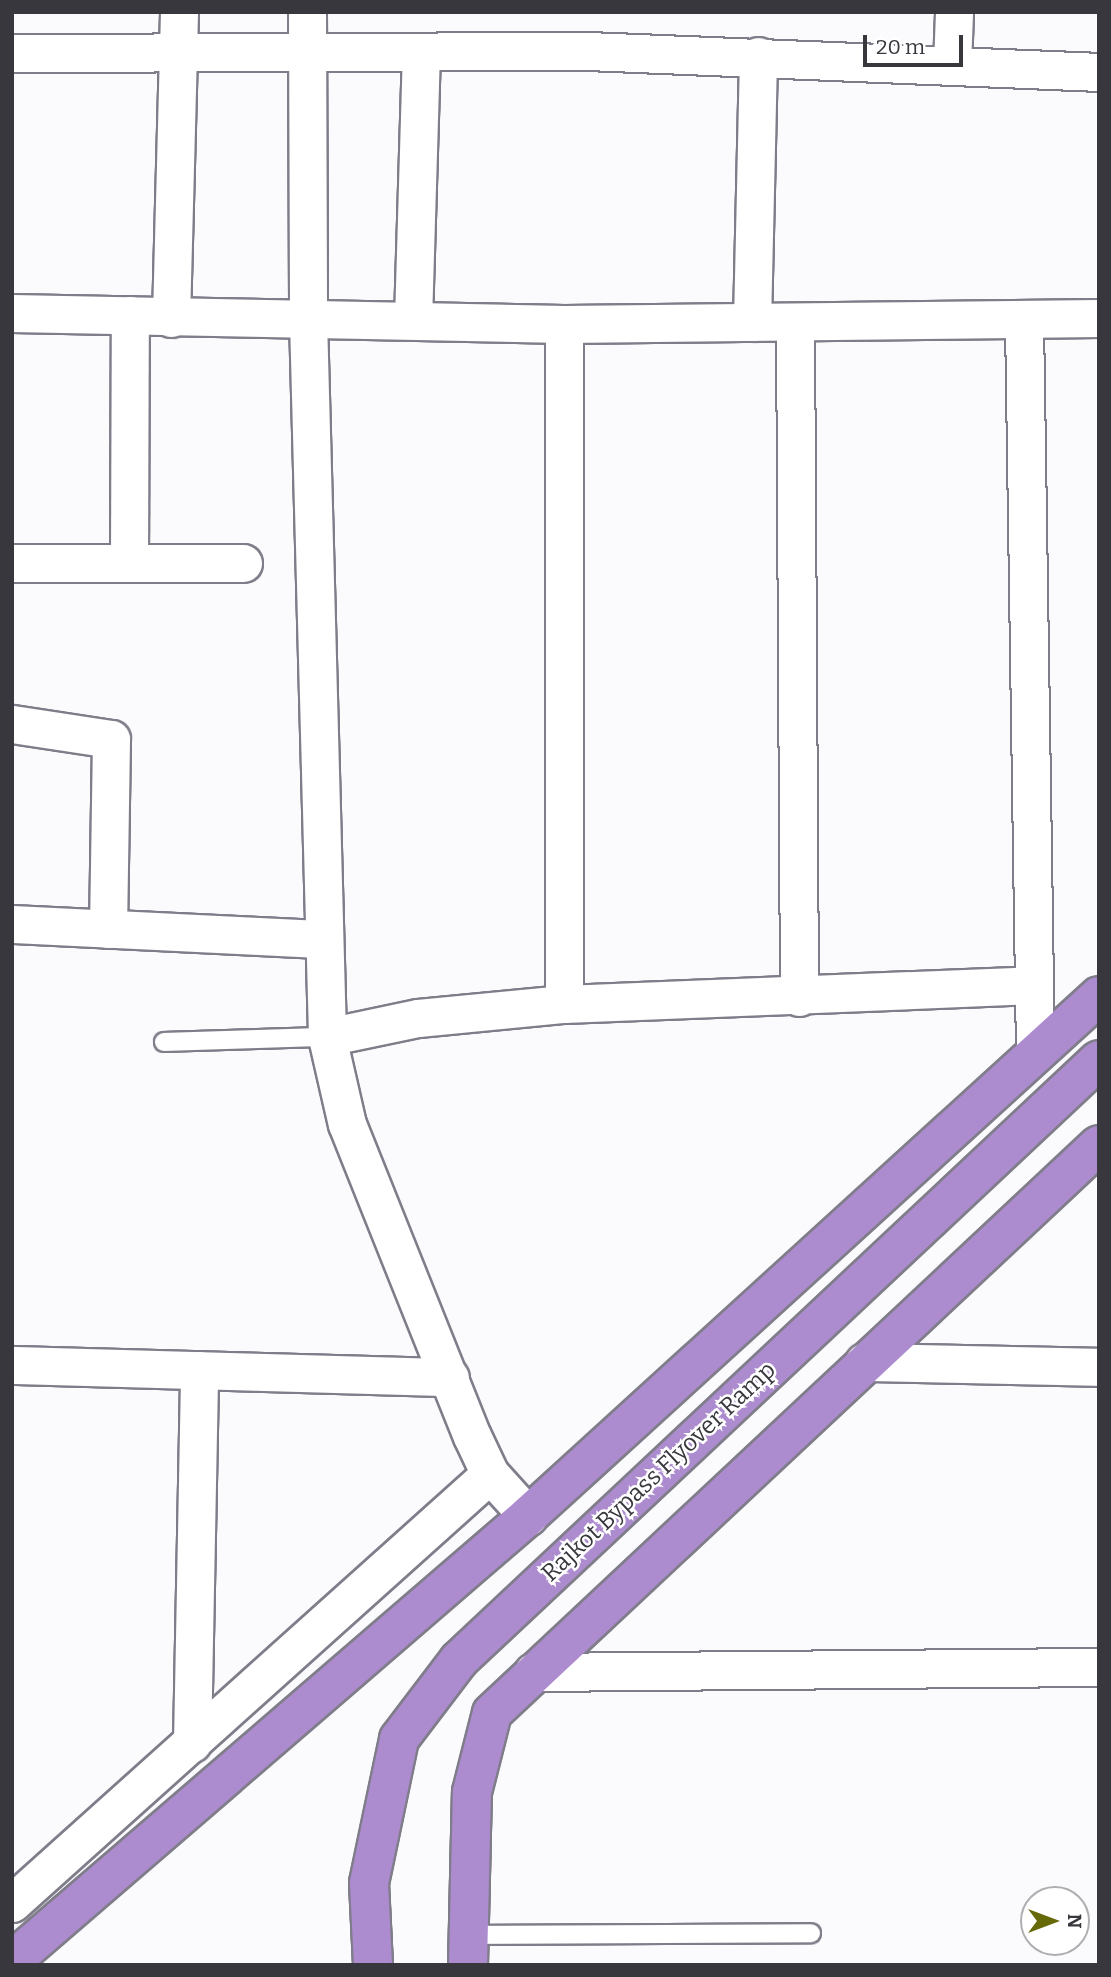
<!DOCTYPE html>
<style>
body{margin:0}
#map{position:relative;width:1111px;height:1977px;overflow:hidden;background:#fbfbfe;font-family:Bitter,serif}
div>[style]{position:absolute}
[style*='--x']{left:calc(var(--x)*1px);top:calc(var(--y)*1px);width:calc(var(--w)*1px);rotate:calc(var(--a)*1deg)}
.roads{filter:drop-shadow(2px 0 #807d8a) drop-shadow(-2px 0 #807d8a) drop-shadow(0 2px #807d8a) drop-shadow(0 -2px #807d8a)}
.lane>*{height:18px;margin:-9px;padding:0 9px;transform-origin:9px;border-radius:9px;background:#fff}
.street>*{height:37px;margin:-18.5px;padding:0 18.5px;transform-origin:18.5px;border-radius:18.5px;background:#fff}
.highway>*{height:38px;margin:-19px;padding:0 19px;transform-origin:19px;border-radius:19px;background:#ac8cce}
span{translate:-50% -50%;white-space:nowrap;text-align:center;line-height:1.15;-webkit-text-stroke:5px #fff;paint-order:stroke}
.street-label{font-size:24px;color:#38373d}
.frame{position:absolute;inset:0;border:14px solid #38373d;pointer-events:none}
.north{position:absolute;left:1020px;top:1886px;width:70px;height:70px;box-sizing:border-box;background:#fff;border:2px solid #afafb1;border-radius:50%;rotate:90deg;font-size:19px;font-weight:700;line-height:28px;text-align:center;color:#38373d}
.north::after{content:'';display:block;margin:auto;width:24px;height:32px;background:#666908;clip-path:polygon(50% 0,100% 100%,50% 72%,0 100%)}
.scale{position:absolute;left:863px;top:35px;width:100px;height:32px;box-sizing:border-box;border:4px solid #38373d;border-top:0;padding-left:9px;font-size:21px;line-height:24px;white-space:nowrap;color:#38373d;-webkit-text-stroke:5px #fff;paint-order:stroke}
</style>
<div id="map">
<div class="roads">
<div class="lane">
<div style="--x:164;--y:1042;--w:163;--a:-1.8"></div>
<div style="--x:467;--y:1935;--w:344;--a:-0.3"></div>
</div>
<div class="street">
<div style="--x:307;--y:12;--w:307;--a:89.8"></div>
<div style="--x:308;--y:319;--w:718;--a:88.48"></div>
<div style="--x:327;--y:1037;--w:89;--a:77.1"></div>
<div style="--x:347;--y:1124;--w:336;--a:68.2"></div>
<div style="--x:472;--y:1436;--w:42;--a:64.7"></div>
<div style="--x:490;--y:1474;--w:57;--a:47.9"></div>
<div style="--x:12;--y:53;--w:576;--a:-0.2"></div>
<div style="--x:588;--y:51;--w:511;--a:2.35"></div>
<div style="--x:952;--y:65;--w:53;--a:-87.8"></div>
<div style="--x:12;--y:313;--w:552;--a:1.14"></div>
<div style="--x:564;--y:324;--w:535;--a:-0.64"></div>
<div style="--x:171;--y:318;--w:306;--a:-88.5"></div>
<div style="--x:413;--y:320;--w:268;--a:-88.3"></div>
<div style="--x:1024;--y:320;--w:732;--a:89.14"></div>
<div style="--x:752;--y:322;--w:266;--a:-88.7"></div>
<div style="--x:795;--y:322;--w:675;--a:89.66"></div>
<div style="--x:564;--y:324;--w:680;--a:90"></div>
<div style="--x:129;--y:562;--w:247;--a:-89.8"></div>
<div style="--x:12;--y:563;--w:231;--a:0"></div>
<div style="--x:12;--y:724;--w:100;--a:8.6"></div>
<div style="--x:111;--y:739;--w:190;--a:90.9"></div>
<div style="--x:12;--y:924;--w:310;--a:2.8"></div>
<div style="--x:327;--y:1037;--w:93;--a:-11.8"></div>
<div style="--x:418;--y:1018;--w:147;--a:-5.5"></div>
<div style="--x:564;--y:1004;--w:470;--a:-2.3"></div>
<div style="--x:864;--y:1362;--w:235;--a:1.2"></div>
<div style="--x:12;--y:1365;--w:438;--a:1.6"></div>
<div style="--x:533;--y:1672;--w:566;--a:-0.51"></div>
<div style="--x:192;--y:1743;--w:373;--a:-88.9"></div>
<div style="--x:12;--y:1903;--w:642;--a:-41.91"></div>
</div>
<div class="highway">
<div style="--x:12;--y:1961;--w:681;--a:-40.77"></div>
<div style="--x:528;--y:1516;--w:772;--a:-42.32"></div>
<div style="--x:373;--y:1965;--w:82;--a:-92.8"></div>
<div style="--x:369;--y:1883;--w:147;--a:-78.2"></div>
<div style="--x:399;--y:1739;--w:99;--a:-52.8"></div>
<div style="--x:459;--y:1660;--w:877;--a:-43.15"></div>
<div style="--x:468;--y:1965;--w:173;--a:-88.7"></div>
<div style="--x:472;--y:1792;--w:81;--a:-75.8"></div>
<div style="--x:492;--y:1713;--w:831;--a:-43.1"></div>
</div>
</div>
<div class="street-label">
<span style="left:659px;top:1472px;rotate:-43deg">Rajkot Bypass Flyover Ramp</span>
</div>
<div class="frame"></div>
<div class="north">N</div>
<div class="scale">20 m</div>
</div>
